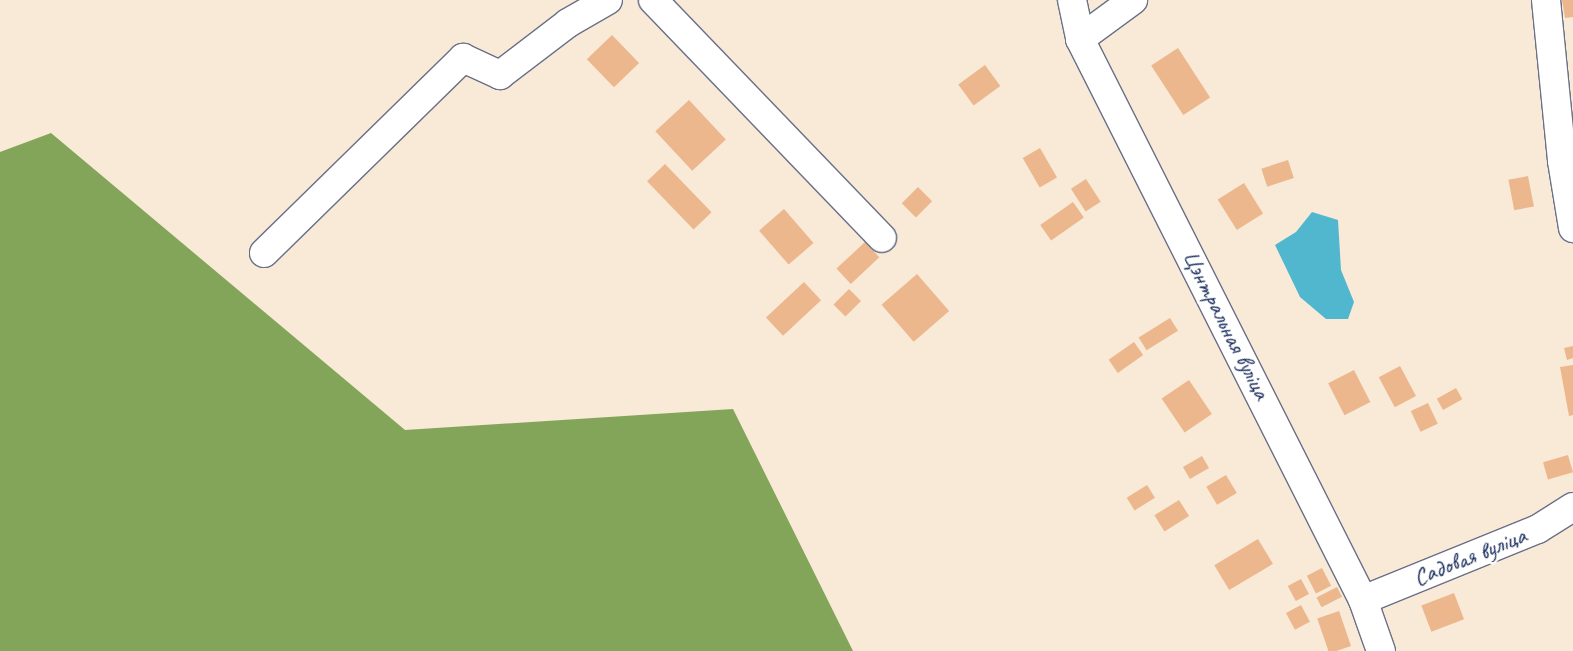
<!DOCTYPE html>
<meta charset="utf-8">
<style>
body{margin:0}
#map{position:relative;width:1573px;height:651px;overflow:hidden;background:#f9e9d7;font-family:Caveat,sans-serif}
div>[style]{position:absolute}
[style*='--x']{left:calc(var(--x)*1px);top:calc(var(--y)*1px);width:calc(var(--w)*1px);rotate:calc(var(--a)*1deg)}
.forest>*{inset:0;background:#83a55a}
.water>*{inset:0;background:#51b7cf}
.building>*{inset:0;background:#ecb78d;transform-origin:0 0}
.roads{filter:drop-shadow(1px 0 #697088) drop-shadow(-1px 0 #697088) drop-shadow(0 1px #697088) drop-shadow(0 -1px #697088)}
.minor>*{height:28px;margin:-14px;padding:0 14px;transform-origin:14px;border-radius:14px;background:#fff}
span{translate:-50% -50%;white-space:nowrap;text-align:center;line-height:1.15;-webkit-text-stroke:5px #fff;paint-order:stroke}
.street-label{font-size:24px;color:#1b2f5e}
</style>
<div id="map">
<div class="forest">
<div style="clip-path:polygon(51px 133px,405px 430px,733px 409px,853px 651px,0 651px,0 152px)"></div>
</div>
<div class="water">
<div style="clip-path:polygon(1312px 212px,1338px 220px,1341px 270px,1354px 302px,1348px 319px,1326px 319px,1300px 297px,1275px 245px,1296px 232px)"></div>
</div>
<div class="building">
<div style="clip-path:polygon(1562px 0,1573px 0,1573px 17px,1565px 18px)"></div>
<div style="left:612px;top:35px;width:39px;height:35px;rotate:46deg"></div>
<div style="left:1178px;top:48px;width:59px;height:32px;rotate:57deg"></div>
<div style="left:985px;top:65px;width:26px;height:33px;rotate:54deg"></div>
<div style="left:689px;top:100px;width:54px;height:46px;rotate:47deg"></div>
<div style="left:1040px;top:148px;width:34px;height:20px;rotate:60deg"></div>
<div style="left:1288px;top:160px;width:19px;height:28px;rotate:72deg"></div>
<div style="left:665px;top:164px;width:67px;height:25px;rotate:46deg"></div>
<div style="left:1528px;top:176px;width:31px;height:20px;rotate:79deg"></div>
<div style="left:1086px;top:179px;width:27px;height:18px;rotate:57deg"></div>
<div style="left:1244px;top:183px;width:36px;height:31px;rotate:58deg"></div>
<div style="left:918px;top:187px;width:20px;height:23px;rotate:45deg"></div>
<div style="left:1073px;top:202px;width:19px;height:40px;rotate:55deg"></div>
<div style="left:784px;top:209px;width:45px;height:33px;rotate:49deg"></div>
<div style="left:865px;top:242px;width:21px;height:39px;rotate:47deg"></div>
<div style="left:917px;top:274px;width:49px;height:47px;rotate:49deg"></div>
<div style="left:804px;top:282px;width:25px;height:52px;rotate:47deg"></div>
<div style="left:849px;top:289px;width:17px;height:22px;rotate:45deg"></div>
<div style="left:1170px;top:318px;width:15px;height:37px;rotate:58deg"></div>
<div style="left:1134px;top:342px;width:16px;height:31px;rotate:55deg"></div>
<div style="clip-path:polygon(1573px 346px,1573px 358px,1567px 360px,1564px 348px)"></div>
<div style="clip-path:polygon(1573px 365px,1573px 415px,1569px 416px,1560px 367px)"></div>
<div style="left:1400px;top:366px;width:34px;height:24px;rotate:62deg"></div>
<div style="left:1354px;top:370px;width:36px;height:29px;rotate:63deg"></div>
<div style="left:1189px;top:380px;width:41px;height:33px;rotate:56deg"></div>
<div style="left:1456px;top:388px;width:13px;height:22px;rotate:61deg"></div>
<div style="left:1428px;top:403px;width:23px;height:19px;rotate:65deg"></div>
<div style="left:1568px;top:455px;width:18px;height:26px;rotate:74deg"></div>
<div style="left:1202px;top:456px;width:14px;height:22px;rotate:60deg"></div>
<div style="left:1226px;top:475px;width:21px;height:23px;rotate:59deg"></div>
<div style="left:1147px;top:485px;width:15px;height:24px;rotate:58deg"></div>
<div style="left:1179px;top:500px;width:19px;height:29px;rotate:58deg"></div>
<div style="left:1258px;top:539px;width:29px;height:51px;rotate:59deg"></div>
<div style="left:1322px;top:568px;width:20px;height:17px;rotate:63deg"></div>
<div style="left:1301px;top:579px;width:17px;height:15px;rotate:62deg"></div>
<div style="left:1337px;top:587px;width:11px;height:23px;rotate:63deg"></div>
<div style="left:1454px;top:593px;width:28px;height:35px;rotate:69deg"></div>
<div style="left:1301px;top:605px;width:19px;height:17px;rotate:62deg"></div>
<div style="left:1339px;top:611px;width:37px;height:23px;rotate:71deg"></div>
</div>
<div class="roads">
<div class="minor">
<div style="--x:653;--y:0;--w:330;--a:46.1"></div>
<div style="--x:1072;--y:0;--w:40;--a:78"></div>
<div style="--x:1080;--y:39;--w:628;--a:63.23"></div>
<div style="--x:1363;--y:600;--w:54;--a:70.6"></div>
<div style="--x:1546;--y:0;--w:162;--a:84.3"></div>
<div style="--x:1562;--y:161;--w:68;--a:80.7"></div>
<div style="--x:1080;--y:39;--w:66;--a:-36.3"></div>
<div style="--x:264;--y:253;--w:279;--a:-44.4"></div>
<div style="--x:463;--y:58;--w:41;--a:24.7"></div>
<div style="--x:500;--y:75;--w:86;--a:-37.4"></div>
<div style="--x:568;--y:23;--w:46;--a:-29.9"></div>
<div style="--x:1363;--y:600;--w:189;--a:-22.1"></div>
<div style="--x:1538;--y:529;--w:41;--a:-32.2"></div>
</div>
</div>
<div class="street-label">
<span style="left:1226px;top:325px;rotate:63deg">Цэнтральная вуліца</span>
<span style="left:1470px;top:557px;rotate:-22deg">Садовая вуліца</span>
</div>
</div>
